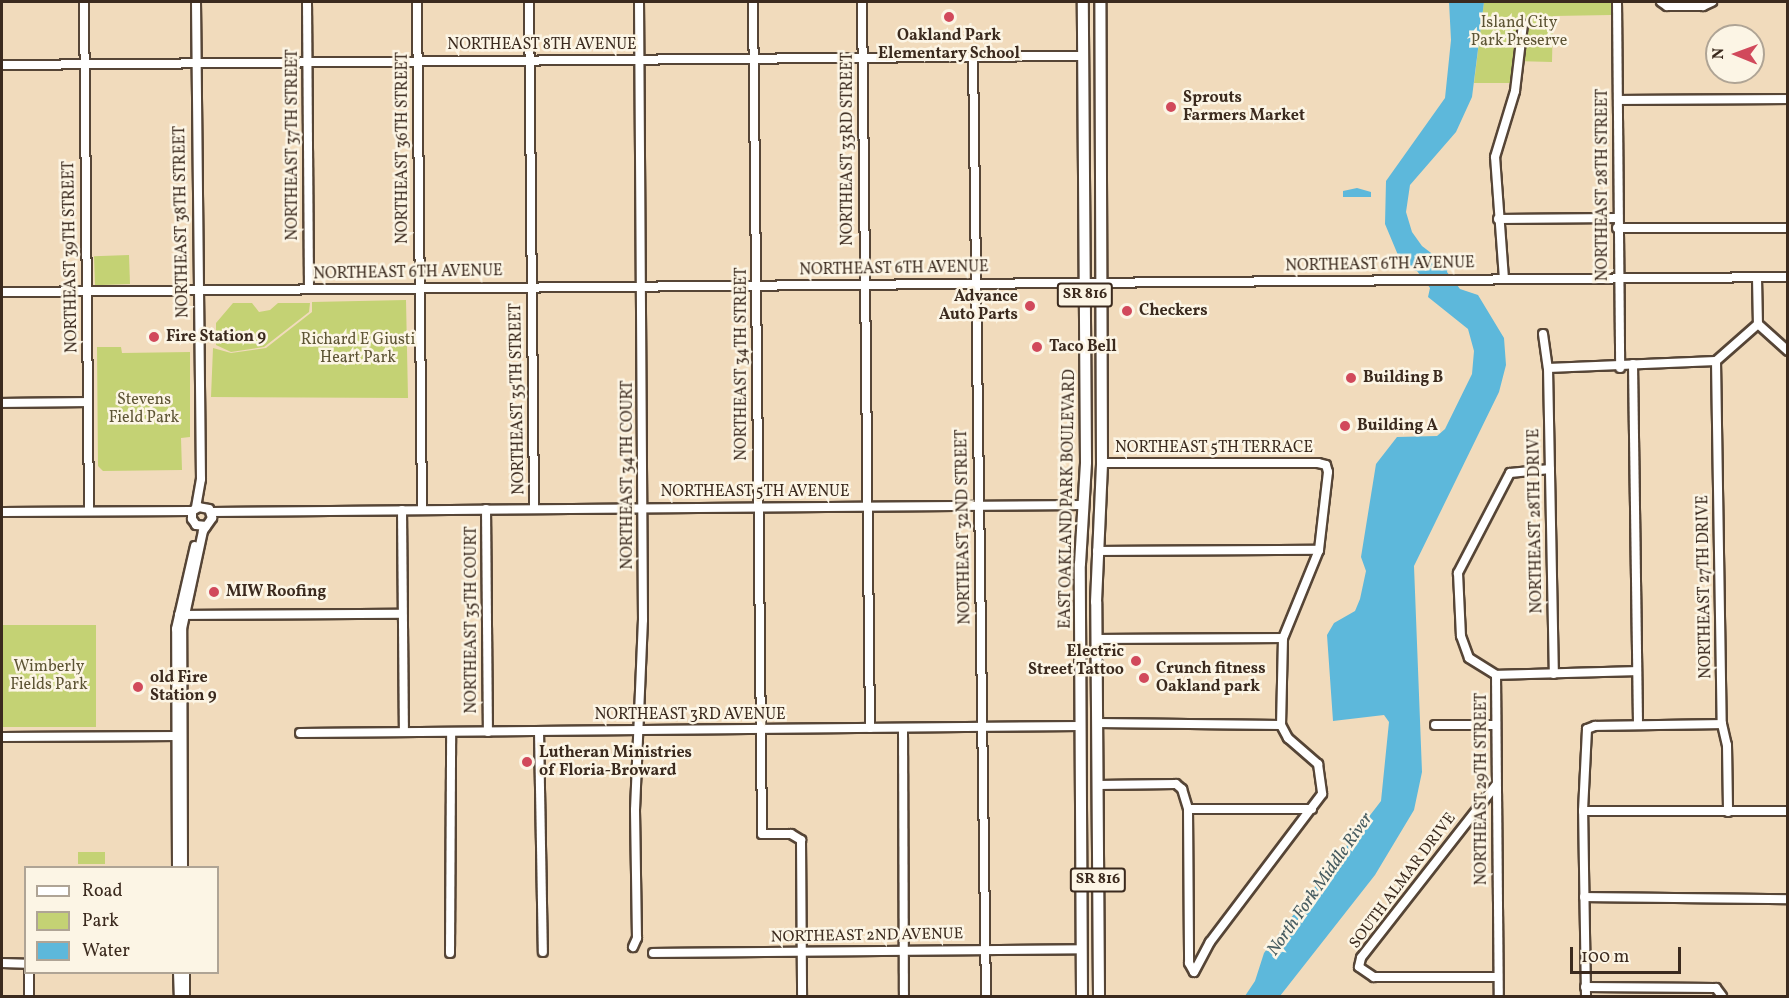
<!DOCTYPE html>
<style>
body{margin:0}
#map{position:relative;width:1789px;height:998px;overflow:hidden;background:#f1dbbc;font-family:Vollkorn,serif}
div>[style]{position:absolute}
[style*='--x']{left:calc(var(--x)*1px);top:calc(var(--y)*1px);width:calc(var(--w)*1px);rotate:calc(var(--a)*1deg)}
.green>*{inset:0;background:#c4d274;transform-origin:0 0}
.water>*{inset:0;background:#5db8db}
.roads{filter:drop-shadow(2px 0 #564536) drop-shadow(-2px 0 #564536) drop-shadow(0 2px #564536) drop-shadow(0 -2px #564536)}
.minor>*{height:8px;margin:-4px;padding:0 4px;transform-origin:4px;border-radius:4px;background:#fff}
.major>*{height:10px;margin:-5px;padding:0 5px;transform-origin:5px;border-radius:5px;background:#fff}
.dots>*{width:16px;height:16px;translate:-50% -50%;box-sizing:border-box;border:3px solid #fcf5e5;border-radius:50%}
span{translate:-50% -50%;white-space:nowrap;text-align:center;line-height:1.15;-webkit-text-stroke:5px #fcf5e5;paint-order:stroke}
.shield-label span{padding:2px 4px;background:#fcf5e5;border:2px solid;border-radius:4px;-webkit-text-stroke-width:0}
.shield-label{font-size:15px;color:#3b2a1e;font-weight:700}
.park-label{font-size:16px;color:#5d5434}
.poi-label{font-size:16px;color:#3b2a1e;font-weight:700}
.left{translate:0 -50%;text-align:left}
.right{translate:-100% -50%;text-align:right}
.street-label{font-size:16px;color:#3b2a1e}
.water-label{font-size:18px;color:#475c60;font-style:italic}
.frame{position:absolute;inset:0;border:3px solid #3b2a1e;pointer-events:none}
.legend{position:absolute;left:24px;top:866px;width:195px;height:108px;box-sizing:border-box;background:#fcf5e5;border:2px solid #afa495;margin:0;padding:8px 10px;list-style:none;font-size:18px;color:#3b2a1e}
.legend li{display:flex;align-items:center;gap:12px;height:30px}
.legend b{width:30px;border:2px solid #afa495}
.north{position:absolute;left:1705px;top:24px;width:60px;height:60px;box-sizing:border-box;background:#fcf5e5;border:2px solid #afa495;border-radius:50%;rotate:271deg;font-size:16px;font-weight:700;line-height:24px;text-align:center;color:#3b2a1e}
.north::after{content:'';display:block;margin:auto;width:21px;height:27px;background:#d1495b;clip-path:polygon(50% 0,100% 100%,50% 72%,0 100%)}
.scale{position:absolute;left:1570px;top:947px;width:111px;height:27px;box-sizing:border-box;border:3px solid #3b2a1e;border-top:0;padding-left:8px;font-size:18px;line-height:21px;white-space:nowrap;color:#3b2a1e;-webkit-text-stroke:4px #fcf5e5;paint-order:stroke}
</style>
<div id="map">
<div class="green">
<div style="clip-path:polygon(1484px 2px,1611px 2px,1611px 15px,1553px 16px,1552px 62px,1514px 61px,1511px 83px,1474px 83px)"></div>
<div style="left:129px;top:255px;width:29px;height:35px;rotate:88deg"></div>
<div style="clip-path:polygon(406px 300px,408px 398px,211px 397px,213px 348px,231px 353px,266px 348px,312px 312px,312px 302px)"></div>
<div style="clip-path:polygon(233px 303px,252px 303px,259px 312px,270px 310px,278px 303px,310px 303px,309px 312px,264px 347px,231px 352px,216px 345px,216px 323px)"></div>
<div style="clip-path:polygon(97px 347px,121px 347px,122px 353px,190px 352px,190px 437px,181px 438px,182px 470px,103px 471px,98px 466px)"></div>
<div style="left:2px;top:625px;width:94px;height:102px"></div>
<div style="left:78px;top:852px;width:27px;height:12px"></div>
</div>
<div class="water">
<div style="clip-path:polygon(1449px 2px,1484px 2px,1472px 97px,1456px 132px,1410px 185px,1406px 212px,1412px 232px,1422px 246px,1448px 266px,1447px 272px,1460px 289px,1478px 295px,1504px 338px,1506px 365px,1499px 392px,1414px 566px,1422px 772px,1414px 810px,1375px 875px,1280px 996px,1245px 996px,1255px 981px,1264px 953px,1381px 801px,1389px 722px,1384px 715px,1333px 721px,1327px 635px,1334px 623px,1355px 611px,1360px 599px,1366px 571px,1361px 557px,1376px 464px,1397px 437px,1437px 436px,1445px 429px,1472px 374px,1474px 351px,1468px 329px,1428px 297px,1430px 288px,1417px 271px,1403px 267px,1385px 224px,1386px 181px,1445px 98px,1451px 40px)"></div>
<div style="clip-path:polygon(1357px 188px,1371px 192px,1371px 197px,1343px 197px,1343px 191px)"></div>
</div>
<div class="roads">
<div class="minor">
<div style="--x:84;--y:2;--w:509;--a:89.44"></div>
<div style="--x:196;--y:2;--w:477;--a:89.4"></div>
<div style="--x:201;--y:479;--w:29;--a:100"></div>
<div style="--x:307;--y:2;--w:287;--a:89.6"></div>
<div style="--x:417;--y:2;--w:508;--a:89.44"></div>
<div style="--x:529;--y:2;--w:506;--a:89.43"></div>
<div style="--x:753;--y:2;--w:832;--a:89.38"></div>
<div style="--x:762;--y:834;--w:29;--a:0"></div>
<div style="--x:791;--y:834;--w:12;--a:31"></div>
<div style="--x:801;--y:840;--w:156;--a:89.6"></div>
<div style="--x:862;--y:2;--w:726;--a:89.37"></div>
<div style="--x:1617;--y:2;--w:366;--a:89.5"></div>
<div style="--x:1661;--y:2;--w:7;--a:34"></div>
<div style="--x:1667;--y:6;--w:36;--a:0"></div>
<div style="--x:1703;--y:6;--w:10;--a:-24"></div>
<div style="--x:973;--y:57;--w:939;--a:89.21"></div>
<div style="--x:2;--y:65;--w:1081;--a:-0.48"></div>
<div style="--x:1618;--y:100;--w:170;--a:-0.3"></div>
<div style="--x:1498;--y:219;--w:119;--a:-0.5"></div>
<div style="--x:1617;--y:228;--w:171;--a:0"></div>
<div style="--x:1757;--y:278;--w:46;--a:88.8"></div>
<div style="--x:1504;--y:279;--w:122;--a:-94.2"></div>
<div style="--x:1495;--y:157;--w:69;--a:-73.1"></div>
<div style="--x:1515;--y:91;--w:67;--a:-83.2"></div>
<div style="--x:2;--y:292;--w:1786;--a:-0.48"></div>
<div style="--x:1758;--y:324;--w:40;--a:42"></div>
<div style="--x:1543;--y:334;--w:34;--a:82"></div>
<div style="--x:1548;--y:368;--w:306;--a:88.9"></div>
<div style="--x:1716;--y:361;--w:363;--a:89.1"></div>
<div style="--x:1722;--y:724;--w:22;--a:77"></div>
<div style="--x:1727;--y:745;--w:67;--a:89.1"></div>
<div style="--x:1633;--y:364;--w:361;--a:89.2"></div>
<div style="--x:1548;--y:368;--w:168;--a:-2.4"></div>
<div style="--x:1716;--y:361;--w:56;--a:-41.4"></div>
<div style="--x:2;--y:403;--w:85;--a:-0.7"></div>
<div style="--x:1102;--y:463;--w:216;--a:0"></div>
<div style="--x:1318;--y:463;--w:8;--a:14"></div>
<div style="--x:1326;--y:465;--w:7;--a:74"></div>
<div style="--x:1328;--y:472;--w:79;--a:96.6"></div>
<div style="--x:1319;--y:550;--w:95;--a:112.2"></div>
<div style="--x:1283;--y:638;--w:87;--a:91.3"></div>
<div style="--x:1281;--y:725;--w:15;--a:62"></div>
<div style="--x:1288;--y:738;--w:40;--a:41"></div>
<div style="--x:1318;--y:764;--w:30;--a:82"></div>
<div style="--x:1322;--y:794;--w:186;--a:127.1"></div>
<div style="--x:1210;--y:942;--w:34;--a:118"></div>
<div style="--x:1550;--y:469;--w:40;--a:174.3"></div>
<div style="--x:1510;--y:473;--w:113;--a:117.5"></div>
<div style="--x:1458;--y:573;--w:63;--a:87.3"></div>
<div style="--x:1461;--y:636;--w:23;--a:70"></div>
<div style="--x:1469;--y:658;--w:32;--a:32"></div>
<div style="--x:1496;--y:675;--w:140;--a:-1.6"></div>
<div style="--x:486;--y:509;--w:223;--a:89.5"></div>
<div style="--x:402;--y:510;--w:222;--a:89.5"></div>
<div style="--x:2;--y:512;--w:190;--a:-0.3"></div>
<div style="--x:211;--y:512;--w:872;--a:-0.46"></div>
<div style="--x:1097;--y:551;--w:222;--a:-0.3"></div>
<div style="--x:179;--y:615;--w:221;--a:-0.3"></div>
<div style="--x:1096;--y:639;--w:187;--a:-0.3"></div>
<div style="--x:1496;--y:675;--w:321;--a:89.5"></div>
<div style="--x:1097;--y:723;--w:184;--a:0.6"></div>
<div style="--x:1435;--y:725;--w:61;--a:0"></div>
<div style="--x:903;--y:728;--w:268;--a:89.8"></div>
<div style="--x:539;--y:731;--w:221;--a:89"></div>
<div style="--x:300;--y:733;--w:781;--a:-0.51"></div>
<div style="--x:2;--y:737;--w:177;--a:-0.3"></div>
<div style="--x:1097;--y:785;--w:79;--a:-0.7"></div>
<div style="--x:1176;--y:784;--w:8;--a:40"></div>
<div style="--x:1182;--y:789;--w:21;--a:73"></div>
<div style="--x:1188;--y:809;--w:154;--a:89.6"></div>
<div style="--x:1189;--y:963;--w:10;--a:61"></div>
<div style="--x:1496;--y:785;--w:219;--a:128"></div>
<div style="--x:1361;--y:958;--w:9;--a:103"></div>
<div style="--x:1359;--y:967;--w:18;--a:34"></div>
<div style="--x:1374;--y:977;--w:124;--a:0"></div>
<div style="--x:1188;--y:809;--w:124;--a:0"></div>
<div style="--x:1583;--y:811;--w:205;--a:0"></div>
<div style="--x:177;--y:868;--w:239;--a:-90.2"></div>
<div style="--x:176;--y:629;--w:85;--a:-77.1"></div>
<div style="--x:183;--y:868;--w:239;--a:-90.2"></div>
<div style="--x:182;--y:629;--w:100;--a:-77.9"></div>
<div style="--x:203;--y:531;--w:16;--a:-55"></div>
<div style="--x:212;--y:518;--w:9;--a:-108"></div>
<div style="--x:209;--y:509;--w:10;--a:-169"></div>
<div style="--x:199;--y:507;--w:8;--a:150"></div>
<div style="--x:192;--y:511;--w:8;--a:90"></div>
<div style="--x:192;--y:519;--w:7;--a:56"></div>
<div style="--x:196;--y:525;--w:10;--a:6"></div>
<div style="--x:1584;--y:897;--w:204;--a:0.6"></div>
<div style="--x:633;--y:947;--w:10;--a:-66"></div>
<div style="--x:637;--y:938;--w:128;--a:-90.9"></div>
<div style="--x:635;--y:810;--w:190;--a:-87.6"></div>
<div style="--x:643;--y:620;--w:618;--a:-90.37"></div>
<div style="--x:450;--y:953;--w:221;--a:-89.7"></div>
<div style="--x:653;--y:953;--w:429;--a:-0.5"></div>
<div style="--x:2;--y:963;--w:24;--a:2"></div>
<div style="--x:29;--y:972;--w:24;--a:90"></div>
<div style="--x:178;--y:972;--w:24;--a:88"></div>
<div style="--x:185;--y:972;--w:24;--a:90"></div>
<div style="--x:1585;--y:987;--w:131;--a:0.4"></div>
<div style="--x:1716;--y:988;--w:10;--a:53"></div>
<div style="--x:1586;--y:996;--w:185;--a:-90.9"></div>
<div style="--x:1583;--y:811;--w:82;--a:-87.2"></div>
<div style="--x:1587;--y:729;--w:9;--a:-21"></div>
<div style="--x:1595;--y:726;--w:127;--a:-0.9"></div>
</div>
<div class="major">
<div style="--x:1082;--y:996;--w:432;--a:-90.3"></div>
<div style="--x:1080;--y:564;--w:102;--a:-86.6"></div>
<div style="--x:1086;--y:462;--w:460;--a:-90.4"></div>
<div style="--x:1099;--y:996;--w:394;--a:-90.4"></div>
<div style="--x:1096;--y:602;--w:139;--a:-87.5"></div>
<div style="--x:1102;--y:463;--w:461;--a:-90.2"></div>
</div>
</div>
<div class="dots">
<div style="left:949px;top:17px;background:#d1495b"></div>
<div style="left:1171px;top:107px;background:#d1495b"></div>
<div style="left:1030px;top:306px;background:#d1495b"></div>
<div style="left:1127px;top:311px;background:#d1495b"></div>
<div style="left:154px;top:337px;background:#d1495b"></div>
<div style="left:1037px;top:347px;background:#d1495b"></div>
<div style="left:1351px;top:378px;background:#d1495b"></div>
<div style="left:1345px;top:426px;background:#d1495b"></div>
<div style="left:214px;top:592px;background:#d1495b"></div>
<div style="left:1136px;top:661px;background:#d1495b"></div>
<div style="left:1144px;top:678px;background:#d1495b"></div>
<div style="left:138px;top:687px;background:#d1495b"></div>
<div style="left:527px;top:762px;background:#d1495b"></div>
</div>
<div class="shield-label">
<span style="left:1085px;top:295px">SR 816</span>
<span style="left:1098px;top:880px">SR 816</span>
</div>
<div class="park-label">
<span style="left:1519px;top:32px">Island City<br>Park Preserve</span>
<span style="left:358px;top:349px">Richard E Giusti<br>Heart Park</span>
<span style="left:144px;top:409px">Stevens<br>Field Park</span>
<span style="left:49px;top:676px">Wimberly<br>Fields Park</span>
</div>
<div class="poi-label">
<span style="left:949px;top:45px">Oakland Park<br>Elementary School</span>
<span class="left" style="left:1183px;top:107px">Sprouts<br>Farmers Market</span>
<span class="right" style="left:1018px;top:306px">Advance<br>Auto Parts</span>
<span class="left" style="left:1139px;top:311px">Checkers</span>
<span class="left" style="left:166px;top:337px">Fire Station 9</span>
<span class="left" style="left:1049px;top:347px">Taco Bell</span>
<span class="left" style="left:1363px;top:378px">Building B</span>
<span class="left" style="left:1357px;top:426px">Building A</span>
<span class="left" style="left:226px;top:592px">MIW Roofing</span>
<span class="right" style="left:1124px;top:661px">Electric<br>Street Tattoo</span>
<span class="left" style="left:1156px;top:678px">Crunch fitness<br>Oakland park</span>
<span class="left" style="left:150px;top:687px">old Fire<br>Station 9</span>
<span class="left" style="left:539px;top:762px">Lutheran Ministries<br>of Floria-Broward</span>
</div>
<div class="street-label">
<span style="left:542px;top:45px">NORTHEAST 8TH AVENUE</span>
<span style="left:293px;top:145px;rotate:-90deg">NORTHEAST 37TH STREET</span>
<span style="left:403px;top:148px;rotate:-90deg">NORTHEAST 36TH STREET</span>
<span style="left:848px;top:149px;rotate:-90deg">NORTHEAST 33RD STREET</span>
<span style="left:1603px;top:185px;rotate:-90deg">NORTHEAST 28TH STREET</span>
<span style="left:182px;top:222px;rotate:-91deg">NORTHEAST 38TH STREET</span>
<span style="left:71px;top:257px;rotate:-91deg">NORTHEAST 39TH STREET</span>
<span style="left:1380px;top:265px;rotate:-1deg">NORTHEAST 6TH AVENUE</span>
<span style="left:894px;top:269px;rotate:-1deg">NORTHEAST 6TH AVENUE</span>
<span style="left:408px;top:273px;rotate:-1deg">NORTHEAST 6TH AVENUE</span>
<span style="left:742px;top:364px;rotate:-90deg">NORTHEAST 34TH STREET</span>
<span style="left:518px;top:399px;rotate:-91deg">NORTHEAST 35TH STREET</span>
<span style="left:1214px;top:448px">NORTHEAST 5TH TERRACE</span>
<span style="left:628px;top:475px;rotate:-90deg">NORTHEAST 34TH COURT</span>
<span style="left:755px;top:492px">NORTHEAST 5TH AVENUE</span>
<span style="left:1068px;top:499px;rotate:-89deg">EAST OAKLAND PARK BOULEVARD</span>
<span style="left:1536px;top:521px;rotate:-91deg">NORTHEAST 28TH DRIVE</span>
<span style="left:964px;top:527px;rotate:-91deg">NORTHEAST 32ND STREET</span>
<span style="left:1705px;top:587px;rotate:-91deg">NORTHEAST 27TH DRIVE</span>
<span style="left:472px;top:620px;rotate:-90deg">NORTHEAST 35TH COURT</span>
<span style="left:690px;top:715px">NORTHEAST 3RD AVENUE</span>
<span style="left:1482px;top:789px;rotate:-90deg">NORTHEAST 29TH STREET</span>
<span style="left:1403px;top:881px;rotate:-53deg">SOUTH ALMAR DRIVE</span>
<span style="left:867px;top:936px;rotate:-1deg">NORTHEAST 2ND AVENUE</span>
</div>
<div class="water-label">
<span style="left:1321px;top:885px;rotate:-55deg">North Fork Middle River</span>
</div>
<div class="frame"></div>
<ul class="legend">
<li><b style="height:8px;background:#fff"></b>Road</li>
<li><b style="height:16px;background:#c4d274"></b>Park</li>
<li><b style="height:16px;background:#5db8db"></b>Water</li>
</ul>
<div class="north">N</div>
<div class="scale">100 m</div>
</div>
